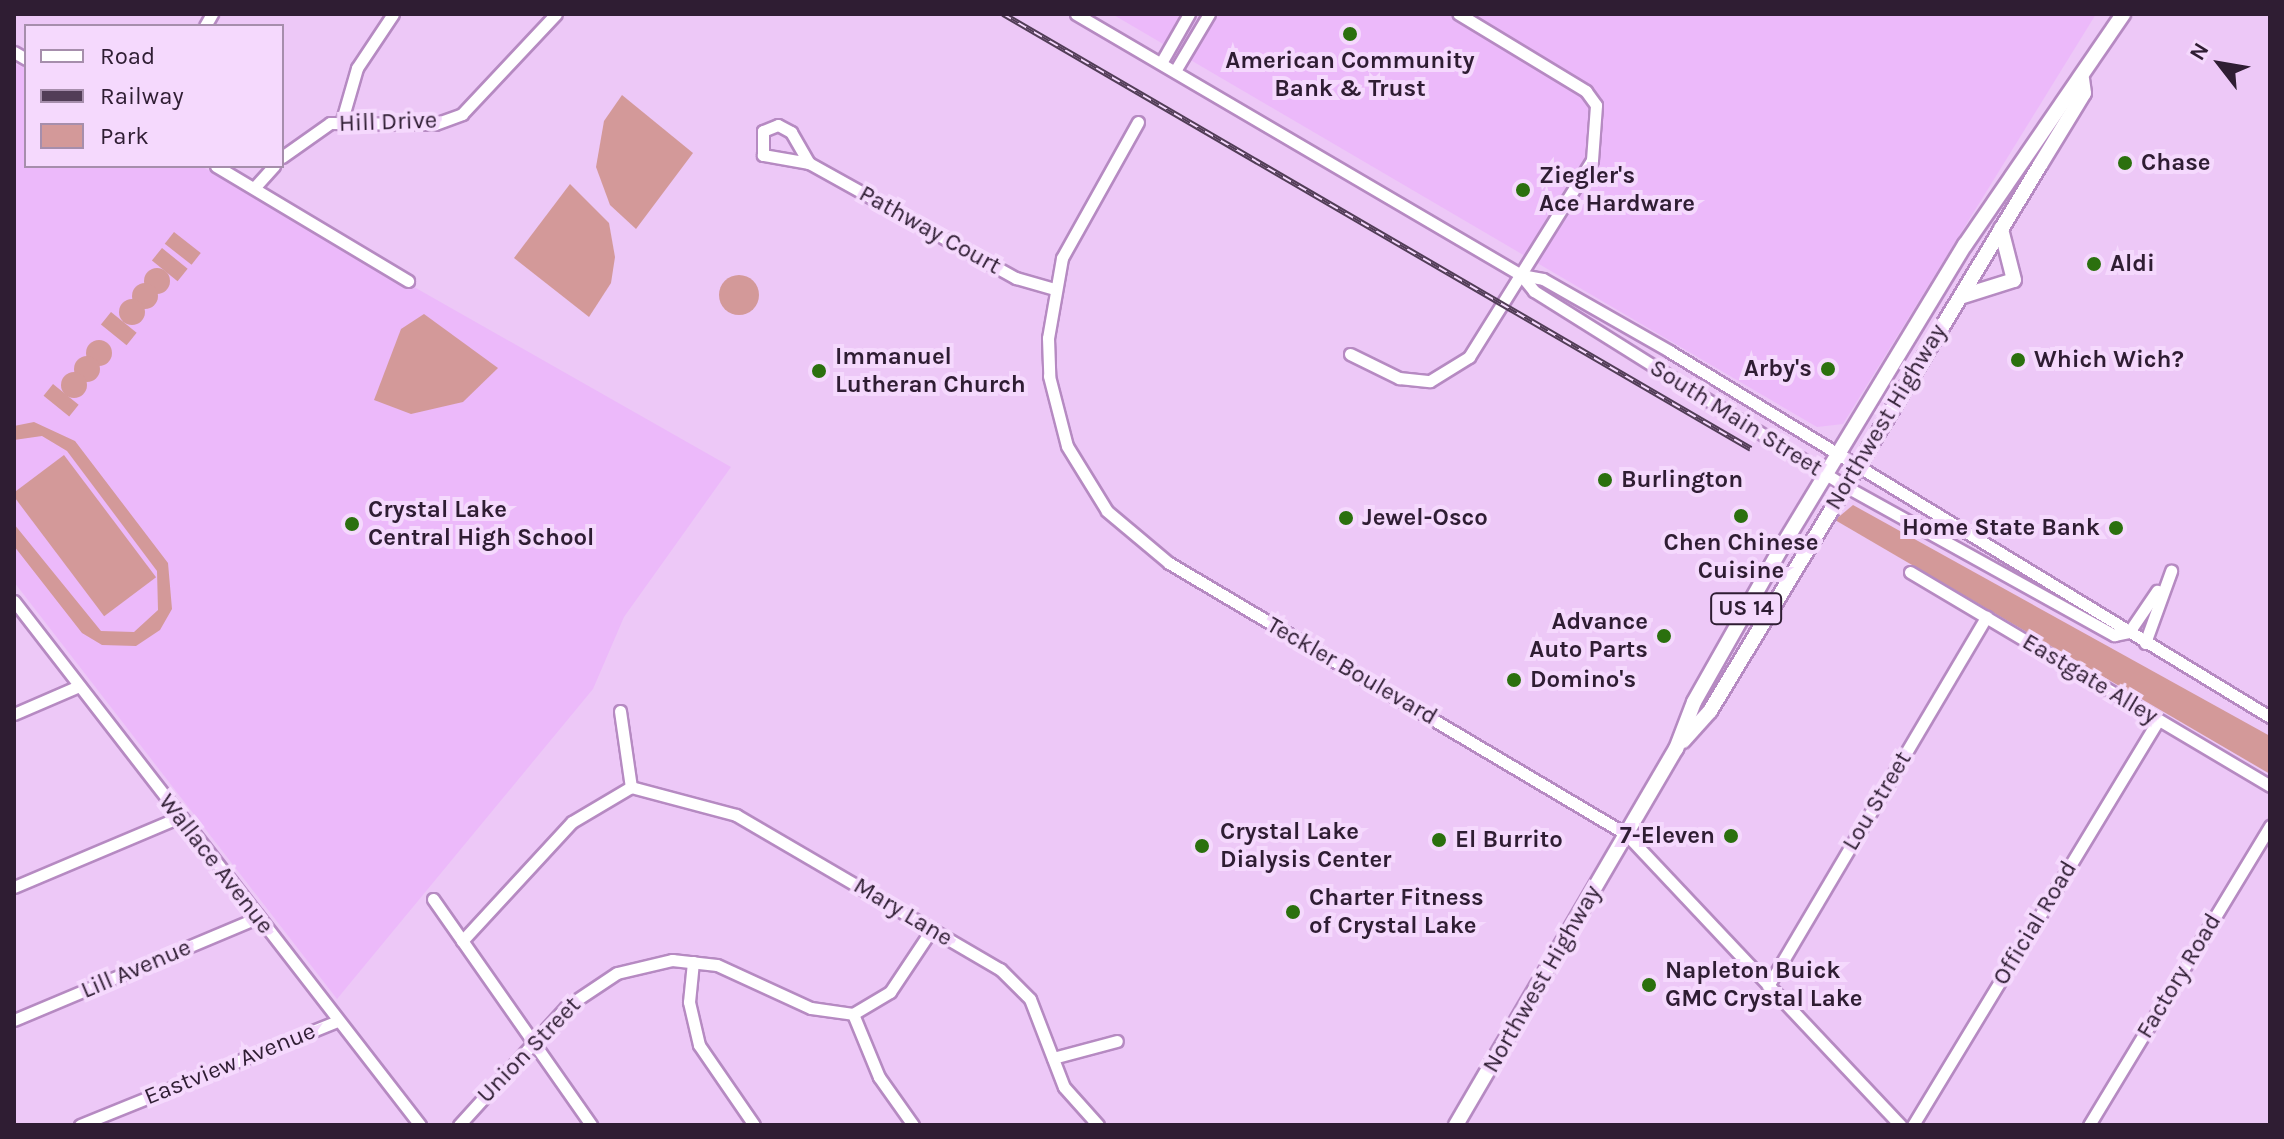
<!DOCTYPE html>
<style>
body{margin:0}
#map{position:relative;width:2284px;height:1139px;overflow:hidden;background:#edc8f7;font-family:Karla,sans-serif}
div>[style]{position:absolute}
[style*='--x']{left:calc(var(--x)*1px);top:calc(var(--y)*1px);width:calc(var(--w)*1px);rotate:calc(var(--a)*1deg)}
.built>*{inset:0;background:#ecb9fa}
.green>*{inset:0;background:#d39999;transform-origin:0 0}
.round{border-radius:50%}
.roads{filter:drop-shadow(2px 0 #b68ac2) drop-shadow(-2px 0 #b68ac2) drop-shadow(0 2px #b68ac2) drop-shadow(0 -2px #b68ac2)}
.minor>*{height:11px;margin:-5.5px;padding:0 5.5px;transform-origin:5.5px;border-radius:5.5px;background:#fff}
.major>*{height:14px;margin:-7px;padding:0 7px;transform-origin:7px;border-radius:7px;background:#fff}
.rail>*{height:6px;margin-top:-3px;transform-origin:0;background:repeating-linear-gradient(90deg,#f5d9fd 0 9px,#523d57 0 18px);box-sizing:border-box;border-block:2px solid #523d57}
.dots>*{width:22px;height:22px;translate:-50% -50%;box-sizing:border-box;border:4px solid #f5d9fd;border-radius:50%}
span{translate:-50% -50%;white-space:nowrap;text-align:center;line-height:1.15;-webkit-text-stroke:8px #f5d9fd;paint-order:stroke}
.shield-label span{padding:2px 6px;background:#f5d9fd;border:2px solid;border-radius:6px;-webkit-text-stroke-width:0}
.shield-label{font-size:22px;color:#2f1d33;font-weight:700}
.poi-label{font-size:24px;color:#2f1d33;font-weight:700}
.left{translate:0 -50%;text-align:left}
.right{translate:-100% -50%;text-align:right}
.street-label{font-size:24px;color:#2f1d33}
.frame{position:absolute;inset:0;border:16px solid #2f1d33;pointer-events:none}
.legend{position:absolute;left:24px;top:24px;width:260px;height:144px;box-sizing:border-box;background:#f5d9fd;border:2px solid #a68eac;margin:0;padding:10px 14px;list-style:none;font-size:24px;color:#2f1d33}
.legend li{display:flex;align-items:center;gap:16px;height:40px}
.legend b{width:40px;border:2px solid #a68eac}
.north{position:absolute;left:2180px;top:24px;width:80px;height:80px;-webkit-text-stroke:6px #f5d9fd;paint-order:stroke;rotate:301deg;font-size:22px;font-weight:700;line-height:32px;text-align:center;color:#2f1d33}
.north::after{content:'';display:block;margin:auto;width:28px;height:36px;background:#2f1d33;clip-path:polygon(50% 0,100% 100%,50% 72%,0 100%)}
</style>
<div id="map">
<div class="built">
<div style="clip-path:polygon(1112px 14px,2096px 14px,1843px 424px,1817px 427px)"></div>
<div style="clip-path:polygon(14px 63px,26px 69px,26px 166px,201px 166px,731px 467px,624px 617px,593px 689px,337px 999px,14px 582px)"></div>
</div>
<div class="green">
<div style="clip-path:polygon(622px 95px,693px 153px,636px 229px,610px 205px,596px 167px,604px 121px)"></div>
<div style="clip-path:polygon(570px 184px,609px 223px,615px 257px,611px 283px,589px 317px,514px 258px)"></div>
<div style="left:174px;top:232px;width:34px;height:15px;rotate:38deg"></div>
<div style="left:162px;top:248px;width:33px;height:16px;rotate:39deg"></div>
<div class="round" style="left:144px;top:268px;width:26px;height:26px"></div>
<div class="round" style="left:719px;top:275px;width:40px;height:40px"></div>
<div class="round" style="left:132px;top:283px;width:26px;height:26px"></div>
<div class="round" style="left:119px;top:299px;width:26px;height:26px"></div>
<div style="left:111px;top:312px;width:33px;height:16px;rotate:39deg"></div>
<div style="clip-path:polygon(424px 314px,498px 368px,463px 402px,411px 414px,374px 400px,401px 329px)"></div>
<div class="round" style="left:86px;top:340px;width:26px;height:26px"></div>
<div class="round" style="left:74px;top:356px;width:26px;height:26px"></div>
<div class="round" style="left:61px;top:372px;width:26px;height:26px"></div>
<div style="left:53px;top:384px;width:33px;height:15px;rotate:39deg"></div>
<div style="clip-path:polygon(34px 422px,75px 441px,168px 563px,172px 609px,160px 630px,136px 646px,102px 645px,82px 633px,14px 546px,14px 524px,101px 631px,134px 632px,158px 610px,157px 571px,67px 451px,42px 436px,14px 440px,14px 426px)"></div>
<div style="left:64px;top:455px;width:153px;height:65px;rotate:53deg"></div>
<div style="clip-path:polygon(1853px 505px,2270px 736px,2270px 774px,1835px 520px)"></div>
</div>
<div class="roads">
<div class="minor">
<div style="--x:1076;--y:14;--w:516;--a:30.39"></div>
<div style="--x:1521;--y:275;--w:22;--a:10"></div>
<div style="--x:1543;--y:279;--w:145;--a:29.7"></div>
<div style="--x:1669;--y:351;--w:704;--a:31.34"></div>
<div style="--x:205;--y:26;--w:14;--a:-60"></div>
<div style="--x:14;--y:52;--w:14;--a:30"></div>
<div style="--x:1161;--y:63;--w:56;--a:-60.3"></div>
<div style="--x:1175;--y:71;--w:66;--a:-59.2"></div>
<div style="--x:342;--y:120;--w:54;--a:-73.9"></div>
<div style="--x:357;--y:68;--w:65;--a:-56.3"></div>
<div style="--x:1138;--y:122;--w:156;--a:119.2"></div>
<div style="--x:1062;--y:258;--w:81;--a:99.9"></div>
<div style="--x:1048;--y:338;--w:38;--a:88"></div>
<div style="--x:1049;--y:376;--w:72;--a:75.6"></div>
<div style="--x:1067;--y:446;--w:76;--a:58.4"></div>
<div style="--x:1107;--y:511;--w:81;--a:40"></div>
<div style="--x:1169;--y:563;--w:531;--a:30.67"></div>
<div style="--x:1626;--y:834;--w:400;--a:46.7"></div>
<div style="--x:282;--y:157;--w:59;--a:-35.3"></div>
<div style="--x:330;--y:123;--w:105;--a:0.5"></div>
<div style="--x:435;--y:124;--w:29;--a:-20"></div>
<div style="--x:462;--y:114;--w:137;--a:-46.8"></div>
<div style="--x:809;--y:163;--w:47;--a:-170.1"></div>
<div style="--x:763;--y:155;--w:24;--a:-90"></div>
<div style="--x:763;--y:131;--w:16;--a:-22"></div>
<div style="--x:778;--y:125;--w:15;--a:28"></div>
<div style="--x:791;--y:132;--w:36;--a:60"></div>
<div style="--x:809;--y:163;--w:237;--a:29.1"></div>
<div style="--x:1016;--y:278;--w:40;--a:16"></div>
<div style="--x:216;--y:166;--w:224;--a:30.9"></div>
<div style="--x:254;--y:188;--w:30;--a:-48"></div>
<div style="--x:1521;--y:275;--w:21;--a:51"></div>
<div style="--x:1534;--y:291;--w:367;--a:32.1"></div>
<div style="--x:1845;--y:486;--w:308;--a:29"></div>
<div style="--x:2114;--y:635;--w:15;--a:-11"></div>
<div style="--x:1350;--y:354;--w:55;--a:26.1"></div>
<div style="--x:1399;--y:378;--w:31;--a:6"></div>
<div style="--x:1430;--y:381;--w:46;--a:-31.6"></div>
<div style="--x:1469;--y:357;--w:232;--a:-58"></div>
<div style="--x:1592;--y:160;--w:55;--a:-85.8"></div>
<div style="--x:1596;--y:105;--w:17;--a:-126"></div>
<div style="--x:1586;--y:91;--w:149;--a:-148.8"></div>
<div style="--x:1910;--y:572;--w:419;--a:30.7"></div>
<div style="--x:14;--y:601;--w:663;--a:52.23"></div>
<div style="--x:2129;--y:632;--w:50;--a:-55.7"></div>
<div style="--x:2145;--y:643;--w:77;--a:-70.1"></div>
<div style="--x:620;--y:711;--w:77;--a:81.8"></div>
<div style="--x:14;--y:714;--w:71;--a:-23.3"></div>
<div style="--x:631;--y:787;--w:109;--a:14.9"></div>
<div style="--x:736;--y:815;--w:306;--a:30.3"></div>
<div style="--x:1000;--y:969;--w:42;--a:45"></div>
<div style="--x:1030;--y:999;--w:94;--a:68.9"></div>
<div style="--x:1064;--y:1087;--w:51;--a:48.2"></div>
<div style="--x:14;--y:887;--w:180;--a:-22.9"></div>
<div style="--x:433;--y:899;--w:276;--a:55"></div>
<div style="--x:462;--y:941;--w:162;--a:-47.3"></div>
<div style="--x:572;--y:822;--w:69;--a:-30.7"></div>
<div style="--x:693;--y:962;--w:40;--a:95.7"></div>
<div style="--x:689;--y:1002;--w:44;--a:76.9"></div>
<div style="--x:699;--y:1045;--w:97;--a:55.5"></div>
<div style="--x:1768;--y:986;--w:429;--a:-59.4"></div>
<div style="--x:853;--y:1014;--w:68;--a:67.6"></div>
<div style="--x:879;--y:1077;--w:59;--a:54.7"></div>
<div style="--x:14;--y:1020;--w:264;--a:-22.8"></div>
<div style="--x:1053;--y:1058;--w:66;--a:-14.9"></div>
<div style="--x:80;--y:1125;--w:277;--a:-22"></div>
<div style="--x:459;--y:1125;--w:159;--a:-47.8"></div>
<div style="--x:566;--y:1007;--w:61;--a:-33.7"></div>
<div style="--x:617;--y:973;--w:57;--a:-13.3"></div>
<div style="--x:672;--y:960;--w:45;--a:6.3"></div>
<div style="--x:717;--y:965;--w:103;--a:24.6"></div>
<div style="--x:811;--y:1008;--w:42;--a:8.1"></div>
<div style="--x:853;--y:1014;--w:43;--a:-30.7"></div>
<div style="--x:890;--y:992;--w:76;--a:-56.3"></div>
<div style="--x:1913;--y:1125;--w:473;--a:-58.8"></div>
<div style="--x:2089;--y:1125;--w:350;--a:-58.8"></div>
</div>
<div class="major">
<div style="--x:1963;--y:296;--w:53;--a:-17.4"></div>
<div style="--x:2014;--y:280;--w:53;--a:-104.3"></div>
<div style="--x:1683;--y:741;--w:40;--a:-48"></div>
<div style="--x:1710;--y:711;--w:638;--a:-58.85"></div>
<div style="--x:2040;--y:165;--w:84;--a:-58.6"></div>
<div style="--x:2084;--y:93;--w:14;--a:-98"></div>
<div style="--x:1456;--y:1125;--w:436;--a:-59.7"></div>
<div style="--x:1676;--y:749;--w:50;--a:-69"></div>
<div style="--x:1694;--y:702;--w:175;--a:-60.5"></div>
<div style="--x:1780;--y:550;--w:357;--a:-58.8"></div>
<div style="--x:1965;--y:245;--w:280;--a:-55.6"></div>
</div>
</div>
<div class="rail">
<div style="--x:1003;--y:14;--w:865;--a:30.18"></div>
</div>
<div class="dots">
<div style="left:1350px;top:34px;background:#2b700e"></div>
<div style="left:2125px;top:163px;background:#2b700e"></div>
<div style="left:1523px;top:190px;background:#2b700e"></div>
<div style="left:2094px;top:264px;background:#2b700e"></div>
<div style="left:2018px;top:360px;background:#2b700e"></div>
<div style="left:1828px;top:369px;background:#2b700e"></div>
<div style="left:819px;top:371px;background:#2b700e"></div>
<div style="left:1605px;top:480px;background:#2b700e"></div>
<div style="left:1741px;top:516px;background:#2b700e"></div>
<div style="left:1346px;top:518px;background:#2b700e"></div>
<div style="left:352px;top:524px;background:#2b700e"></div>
<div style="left:2116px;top:528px;background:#2b700e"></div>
<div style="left:1664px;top:636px;background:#2b700e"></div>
<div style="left:1514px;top:680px;background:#2b700e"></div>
<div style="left:1731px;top:836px;background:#2b700e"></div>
<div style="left:1439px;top:840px;background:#2b700e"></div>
<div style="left:1202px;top:846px;background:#2b700e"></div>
<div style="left:1293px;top:912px;background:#2b700e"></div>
<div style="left:1649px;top:985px;background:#2b700e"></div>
</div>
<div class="shield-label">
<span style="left:1746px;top:609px">US 14</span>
</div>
<div class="poi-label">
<span style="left:1350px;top:75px">American Community<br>Bank &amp; Trust</span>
<span class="left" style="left:2141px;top:163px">Chase</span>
<span class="left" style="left:1539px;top:190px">Ziegler's<br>Ace Hardware</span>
<span class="left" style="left:2110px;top:264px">Aldi</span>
<span class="left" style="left:835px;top:371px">Immanuel<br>Lutheran Church</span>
<span class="left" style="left:2034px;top:360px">Which Wich?</span>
<span class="right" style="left:1812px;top:369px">Arby's</span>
<span class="left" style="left:1621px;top:480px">Burlington</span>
<span class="left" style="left:368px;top:524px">Crystal Lake<br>Central High School</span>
<span class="left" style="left:1362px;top:518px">Jewel-Osco</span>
<span class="right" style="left:2100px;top:528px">Home State Bank</span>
<span style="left:1741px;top:557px">Chen Chinese<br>Cuisine</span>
<span class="right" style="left:1648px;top:636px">Advance<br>Auto Parts</span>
<span class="left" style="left:1530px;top:680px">Domino's</span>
<span class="left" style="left:1220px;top:846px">Crystal Lake<br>Dialysis Center</span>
<span class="right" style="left:1715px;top:836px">7-Eleven</span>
<span class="left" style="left:1455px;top:840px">El Burrito</span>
<span class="left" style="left:1309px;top:912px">Charter Fitness<br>of Crystal Lake</span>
<span class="left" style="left:1665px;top:985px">Napleton Buick<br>GMC Crystal Lake</span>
</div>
<div class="street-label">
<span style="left:388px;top:122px;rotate:-2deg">Hill Drive</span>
<span style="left:930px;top:230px;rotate:29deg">Pathway Court</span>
<span style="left:1886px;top:417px;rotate:-59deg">Northwest Highway</span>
<span style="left:1736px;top:418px;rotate:32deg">South Main Street</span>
<span style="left:1352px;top:671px;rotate:30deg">Teckler Boulevard</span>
<span style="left:2090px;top:679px;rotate:31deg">Eastgate Alley</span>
<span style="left:1877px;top:801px;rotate:-59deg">Lou Street</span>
<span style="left:216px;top:864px;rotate:52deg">Wallace Avenue</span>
<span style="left:903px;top:912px;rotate:31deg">Mary Lane</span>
<span style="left:2035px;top:923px;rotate:-59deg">Official Road</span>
<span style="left:136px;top:969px;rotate:-23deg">Lill Avenue</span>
<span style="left:2179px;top:976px;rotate:-59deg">Factory Road</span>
<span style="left:1542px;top:979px;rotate:-60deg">Northwest Highway</span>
<span style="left:529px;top:1050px;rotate:-46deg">Union Street</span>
<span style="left:230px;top:1064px;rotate:-22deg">Eastview Avenue</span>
</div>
<div class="frame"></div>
<ul class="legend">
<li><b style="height:10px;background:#fff"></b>Road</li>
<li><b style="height:10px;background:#523d57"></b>Railway</li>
<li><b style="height:22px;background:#d39999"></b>Park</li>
</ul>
<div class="north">N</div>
</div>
